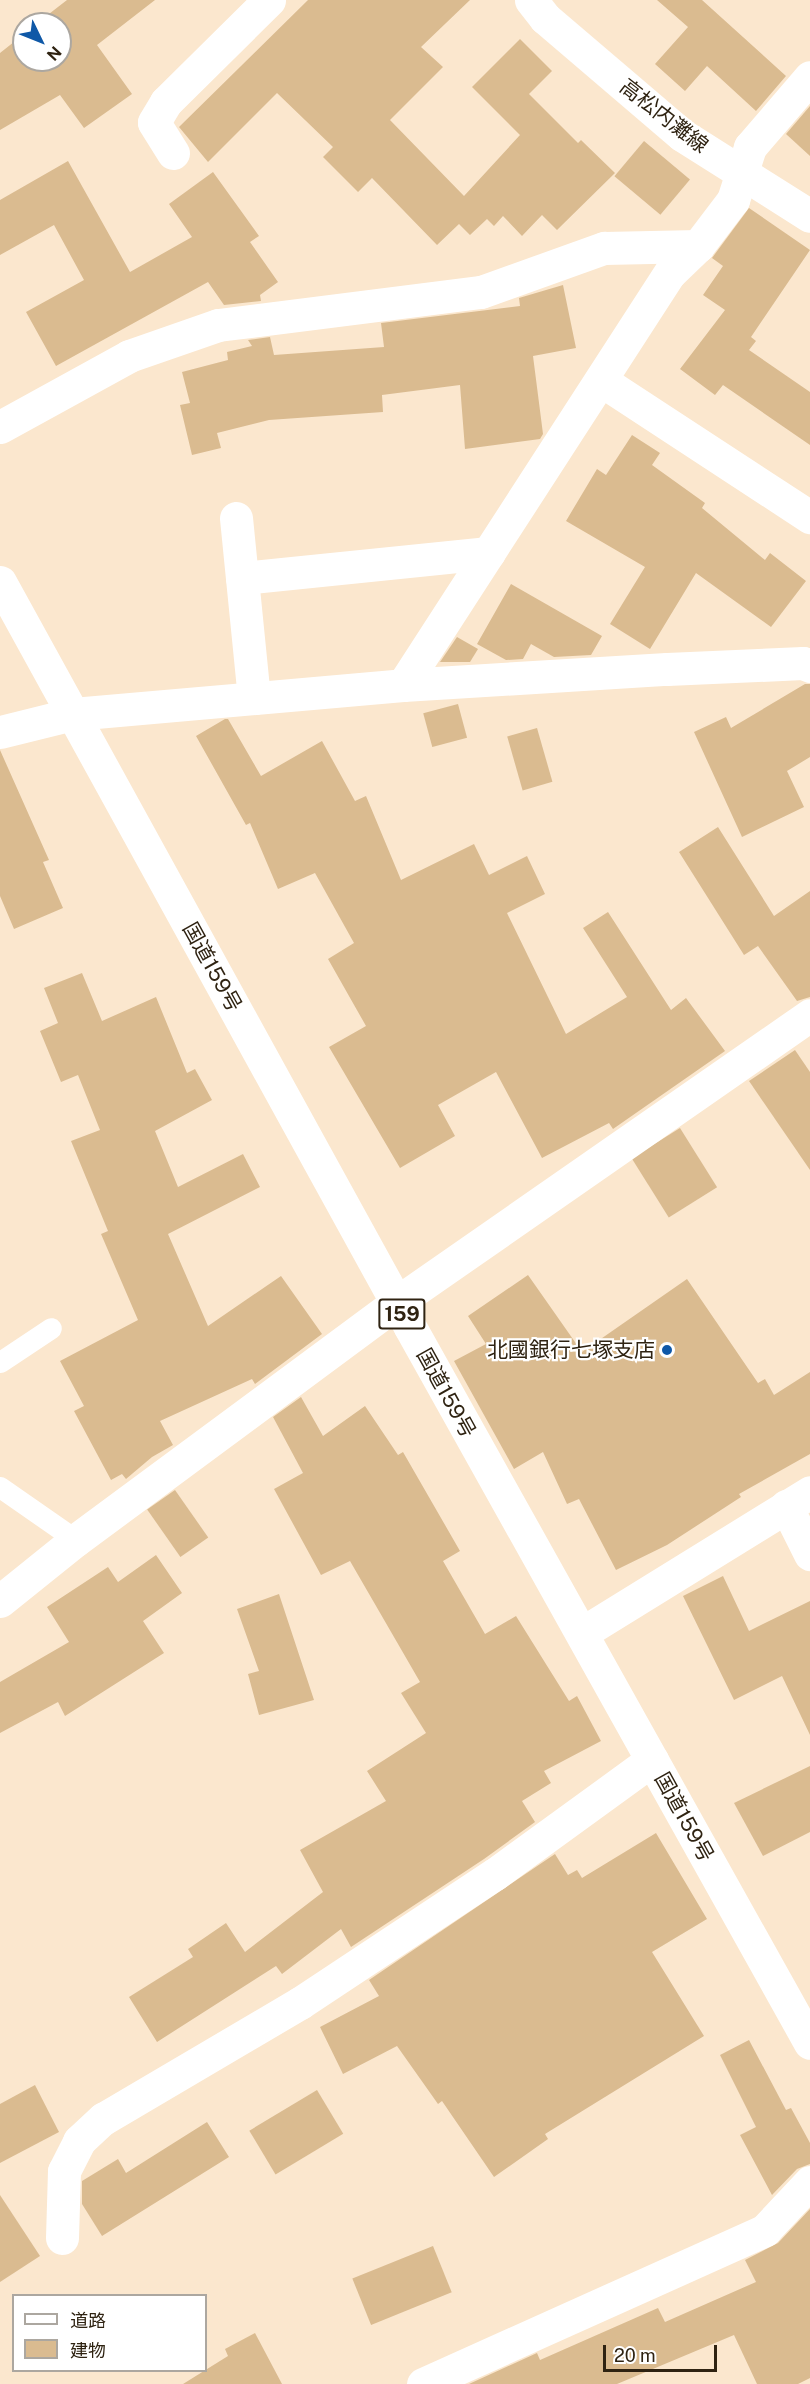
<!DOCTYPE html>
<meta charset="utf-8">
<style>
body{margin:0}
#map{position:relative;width:810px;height:2384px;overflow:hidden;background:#fbe7ce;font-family:"Public Sans","Noto Sans JP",sans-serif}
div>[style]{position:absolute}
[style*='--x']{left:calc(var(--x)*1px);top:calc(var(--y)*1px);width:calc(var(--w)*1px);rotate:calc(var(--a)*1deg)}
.building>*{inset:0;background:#dabb90;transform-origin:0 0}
.service>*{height:21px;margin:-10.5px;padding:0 10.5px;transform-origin:10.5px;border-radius:10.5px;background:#fff}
.minor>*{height:33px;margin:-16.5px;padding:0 16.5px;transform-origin:16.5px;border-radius:16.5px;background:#fff}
.secondary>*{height:33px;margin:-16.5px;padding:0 16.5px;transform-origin:16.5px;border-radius:16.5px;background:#fff}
.trunk>*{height:33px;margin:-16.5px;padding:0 16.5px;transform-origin:16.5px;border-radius:16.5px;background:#fff}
.dots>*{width:16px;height:16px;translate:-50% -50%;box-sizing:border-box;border:3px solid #fff;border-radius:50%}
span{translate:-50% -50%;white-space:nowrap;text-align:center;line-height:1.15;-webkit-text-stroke:4.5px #fff;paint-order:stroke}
.shield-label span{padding:2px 4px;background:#fff;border:2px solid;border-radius:4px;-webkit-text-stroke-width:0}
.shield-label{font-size:20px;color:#2f2312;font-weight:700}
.street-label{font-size:21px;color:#2f2312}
.poi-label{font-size:21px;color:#2f2312}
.right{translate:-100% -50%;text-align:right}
.legend{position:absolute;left:12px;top:2294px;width:195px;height:78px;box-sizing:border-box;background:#fff;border:2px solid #aca7a0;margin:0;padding:8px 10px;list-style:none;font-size:18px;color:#2f2312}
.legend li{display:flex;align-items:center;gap:12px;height:30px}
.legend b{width:30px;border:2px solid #aca7a0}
.north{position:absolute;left:12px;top:12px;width:60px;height:60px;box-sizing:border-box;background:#fff;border:2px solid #aca7a0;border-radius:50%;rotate:133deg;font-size:16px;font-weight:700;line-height:24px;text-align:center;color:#2f2312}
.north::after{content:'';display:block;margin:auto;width:21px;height:27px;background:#0f58a7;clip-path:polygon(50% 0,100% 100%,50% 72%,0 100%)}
.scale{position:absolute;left:603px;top:2345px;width:114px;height:27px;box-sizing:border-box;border:3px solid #2f2312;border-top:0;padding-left:8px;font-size:18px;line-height:21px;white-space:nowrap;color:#2f2312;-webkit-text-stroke:4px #fff;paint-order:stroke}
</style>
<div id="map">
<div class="building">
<div style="clip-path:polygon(67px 0,155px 0,97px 45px,132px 94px,84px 128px,60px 95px,0 130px,0 53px,24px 34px,24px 60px,60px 60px,60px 24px,36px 24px)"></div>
<div style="clip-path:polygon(308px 0,470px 0,421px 47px,443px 67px,390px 120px,464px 196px,520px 135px,472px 87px,520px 39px,552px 71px,529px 94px,578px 143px,581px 140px,615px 173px,557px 230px,542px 215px,522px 236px,503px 216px,494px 226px,487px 219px,470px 235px,459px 224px,437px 245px,372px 178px,358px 192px,323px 157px,333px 147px,277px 93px,208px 162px,179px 127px)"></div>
<div style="clip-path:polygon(657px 0,702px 0,786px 76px,756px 111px,707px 66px,685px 91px,655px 64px,688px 27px)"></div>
<div style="clip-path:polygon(810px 106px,810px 156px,786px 134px)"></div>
<div style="left:644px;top:141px;width:60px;height:46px;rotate:40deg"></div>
<div style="clip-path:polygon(68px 161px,130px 272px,192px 237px,169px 204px,213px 172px,259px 236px,250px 242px,278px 282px,260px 295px,261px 301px,224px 305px,208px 282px,56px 366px,26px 312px,84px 280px,54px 225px,0 255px,0 200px)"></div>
<div style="clip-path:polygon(749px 208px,810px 250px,751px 337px,756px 341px,749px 350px,810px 392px,810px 445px,723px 385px,715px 395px,680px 369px,725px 310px,703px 295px,723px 266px,712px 258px)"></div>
<div style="clip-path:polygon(563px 285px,576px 348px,533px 356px,543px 434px,540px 439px,465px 449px,460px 385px,382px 395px,383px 412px,269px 420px,217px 433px,221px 448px,192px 455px,180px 405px,190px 403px,182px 372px,228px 360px,227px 352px,252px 346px,248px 340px,270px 337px,274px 355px,384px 347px,381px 323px,520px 306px,519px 298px)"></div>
<div style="clip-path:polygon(632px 435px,660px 453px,652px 465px,705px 503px,702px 508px,765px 560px,770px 553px,806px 581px,771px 627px,696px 573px,650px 649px,610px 624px,645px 567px,566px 521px,597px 469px,606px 475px)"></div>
<div style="clip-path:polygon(511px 584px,602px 636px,591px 655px,554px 657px,531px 644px,523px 659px,506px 660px,477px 644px)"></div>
<div style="clip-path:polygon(457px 637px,478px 649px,470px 662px,440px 662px)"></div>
<div style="clip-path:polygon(805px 684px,810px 684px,810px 757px,787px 771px,804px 807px,742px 837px,694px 732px,726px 717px,731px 728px)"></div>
<div style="left:458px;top:704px;width:35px;height:36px;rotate:75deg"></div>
<div style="clip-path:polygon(225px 719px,228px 719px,261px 776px,322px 741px,355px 801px,366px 796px,401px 880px,474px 844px,489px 875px,527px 856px,545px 894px,507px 913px,566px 1034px,627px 997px,583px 928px,608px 912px,671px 1010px,686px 998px,725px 1051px,613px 1129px,609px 1123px,542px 1158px,496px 1072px,438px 1105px,455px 1136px,400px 1168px,329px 1047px,366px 1026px,328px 959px,354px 943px,315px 873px,278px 889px,250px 823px,246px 825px,196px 736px)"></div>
<div style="left:537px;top:728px;width:56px;height:31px;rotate:74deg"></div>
<div style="clip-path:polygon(0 750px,49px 860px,43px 862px,63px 908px,14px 929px,0 896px)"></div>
<div style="clip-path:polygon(718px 827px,774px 916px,810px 891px,810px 997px,797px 1001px,758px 946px,744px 955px,679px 852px)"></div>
<div style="clip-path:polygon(82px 973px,102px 1021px,156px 997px,187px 1073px,195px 1069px,212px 1100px,155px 1131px,178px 1187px,243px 1154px,260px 1187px,168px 1234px,208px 1326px,281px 1276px,322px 1334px,255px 1384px,252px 1379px,160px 1421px,173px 1445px,152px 1457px,126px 1479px,122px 1474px,111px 1480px,74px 1411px,84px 1406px,60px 1361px,138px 1320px,101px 1234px,108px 1231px,71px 1141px,100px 1130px,78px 1075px,61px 1082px,40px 1031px,58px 1023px,44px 988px)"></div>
<div style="clip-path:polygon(795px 1050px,810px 1072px,810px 1170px,749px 1081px)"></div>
<div style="left:680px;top:1128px;width:70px;height:57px;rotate:58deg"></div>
<div style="clip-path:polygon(528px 1275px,582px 1352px,687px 1279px,758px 1383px,765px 1379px,774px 1395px,810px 1372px,810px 1454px,739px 1494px,741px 1497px,667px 1545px,616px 1570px,579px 1499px,567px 1504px,543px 1452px,514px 1469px,454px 1361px,486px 1344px,468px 1316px)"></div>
<div style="clip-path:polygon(301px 1397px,323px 1436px,365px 1406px,398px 1455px,403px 1452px,460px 1551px,443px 1561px,485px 1634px,516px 1616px,569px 1701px,577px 1696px,601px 1741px,544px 1771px,551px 1783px,522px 1801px,535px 1822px,484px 1859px,351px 1947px,341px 1929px,282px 1974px,276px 1966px,157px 2042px,129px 1997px,193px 1957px,188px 1949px,226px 1923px,245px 1952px,323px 1892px,300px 1850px,386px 1801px,367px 1771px,426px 1733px,401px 1693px,420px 1682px,350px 1561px,321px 1575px,274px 1489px,303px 1473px,273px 1417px)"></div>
<div style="left:175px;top:1490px;width:58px;height:34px;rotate:55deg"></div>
<div style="clip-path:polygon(156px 1555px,182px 1593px,143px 1621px,164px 1653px,65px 1716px,58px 1702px,0 1733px,0 1682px,69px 1642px,47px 1607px,108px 1567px,118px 1582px)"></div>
<div style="clip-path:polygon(723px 1576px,749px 1631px,810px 1601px,810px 1735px,782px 1676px,734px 1700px,683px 1596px)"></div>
<div style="clip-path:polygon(279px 1594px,314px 1700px,259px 1715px,248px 1674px,259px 1671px,237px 1609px)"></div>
<div style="clip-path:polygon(810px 1766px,810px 1832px,763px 1856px,734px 1803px)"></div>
<div style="clip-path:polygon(656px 1833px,707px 1919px,652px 1952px,704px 2036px,545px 2134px,548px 2139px,494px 2177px,442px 2101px,438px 2104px,397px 2046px,343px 2074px,320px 2027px,379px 1996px,369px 1980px,555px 1854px,568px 1875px,577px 1870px,582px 1878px)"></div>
<div style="clip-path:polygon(749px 2040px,786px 2110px,791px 2108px,810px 2143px,810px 2164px,797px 2169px,772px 2195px,740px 2135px,756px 2127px,720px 2055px)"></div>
<div style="clip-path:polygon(35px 2085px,59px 2132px,0 2163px,0 2104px)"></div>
<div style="left:317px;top:2090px;width:51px;height:79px;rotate:59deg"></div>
<div style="clip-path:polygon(207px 2122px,229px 2157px,102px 2236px,82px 2204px,82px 2181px,118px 2159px,126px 2173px)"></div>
<div style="clip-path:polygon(0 2195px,40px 2256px,0 2282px)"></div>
<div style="clip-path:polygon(810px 2209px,810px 2378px,798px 2384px,757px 2384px,734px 2335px,617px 2384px,469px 2384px,537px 2353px,540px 2360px,658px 2308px,665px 2322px,756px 2282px,745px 2260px,778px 2243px)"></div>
<div style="left:433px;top:2246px;width:50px;height:87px;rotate:68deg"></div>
<div style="clip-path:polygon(255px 2333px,282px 2384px,183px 2384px,228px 2356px,225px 2349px)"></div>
</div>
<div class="service">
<div style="--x:0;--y:1362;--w:61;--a:-33.7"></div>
<div style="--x:0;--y:1487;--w:93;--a:34.9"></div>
</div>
<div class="minor">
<div style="--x:173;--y:153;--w:36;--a:-122"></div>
<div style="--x:154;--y:122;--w:23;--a:-59"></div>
<div style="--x:166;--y:102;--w:145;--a:-44.7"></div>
<div style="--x:602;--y:381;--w:249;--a:33.2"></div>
<div style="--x:0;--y:427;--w:147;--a:-28.8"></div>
<div style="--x:129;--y:356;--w:94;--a:-19.2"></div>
<div style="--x:218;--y:325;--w:265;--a:-7.2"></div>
<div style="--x:481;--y:292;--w:131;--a:-19.7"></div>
<div style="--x:604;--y:248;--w:94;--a:-1.2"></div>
<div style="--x:236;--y:518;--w:181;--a:84.3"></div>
<div style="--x:242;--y:578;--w:248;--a:-5.8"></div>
<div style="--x:403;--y:685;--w:264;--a:-3.5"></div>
<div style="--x:667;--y:669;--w:136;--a:-2.5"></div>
<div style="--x:803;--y:663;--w:8;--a:23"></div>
<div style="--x:0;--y:732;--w:75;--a:-13.9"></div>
<div style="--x:73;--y:714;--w:331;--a:-5"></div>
<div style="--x:403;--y:685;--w:491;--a:-57.1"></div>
<div style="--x:670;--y:273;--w:39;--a:-44"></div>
<div style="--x:698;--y:246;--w:58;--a:-52.7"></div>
<div style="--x:733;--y:200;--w:56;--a:-72.2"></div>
<div style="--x:750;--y:147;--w:92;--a:-49.4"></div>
<div style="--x:786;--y:1506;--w:54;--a:63.4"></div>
<div style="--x:0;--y:1601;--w:97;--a:-38.8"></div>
<div style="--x:76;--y:1540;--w:398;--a:-36.5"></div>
<div style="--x:396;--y:1303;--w:504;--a:-34.82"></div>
<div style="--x:582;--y:1633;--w:268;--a:-31.7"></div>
<div style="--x:62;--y:2238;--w:67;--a:-88.3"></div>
<div style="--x:64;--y:2171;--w:34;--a:-63"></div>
<div style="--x:79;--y:2141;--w:33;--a:-43"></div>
<div style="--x:103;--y:2119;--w:229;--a:-30.5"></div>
<div style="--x:300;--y:2003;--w:234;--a:-33.5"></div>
<div style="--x:495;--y:1874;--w:194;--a:-36"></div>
<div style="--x:423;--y:2384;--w:375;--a:-24.2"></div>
<div style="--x:765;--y:2230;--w:66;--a:-46.8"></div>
</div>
<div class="secondary">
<div style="--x:531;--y:0;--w:23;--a:52"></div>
<div style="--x:545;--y:18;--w:180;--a:40.5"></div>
<div style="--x:682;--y:135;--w:151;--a:32.3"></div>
</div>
<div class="trunk">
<div style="--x:0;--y:582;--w:850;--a:61.17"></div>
<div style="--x:410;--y:1327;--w:820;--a:60.81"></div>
</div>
<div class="dots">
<div style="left:667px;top:1350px;background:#0f58a7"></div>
</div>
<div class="shield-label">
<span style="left:402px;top:1314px">159</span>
</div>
<div class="street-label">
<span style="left:664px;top:116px;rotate:38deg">高松内灘線</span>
<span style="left:212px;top:967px;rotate:61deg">国道159号</span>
<span style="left:446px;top:1393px;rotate:61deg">国道159号</span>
<span style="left:684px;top:1817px;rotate:61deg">国道159号</span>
</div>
<div class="poi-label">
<span class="right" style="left:655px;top:1350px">北國銀行七塚支店</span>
</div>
<ul class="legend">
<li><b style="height:8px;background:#fff"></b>道路</li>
<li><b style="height:16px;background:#dabb90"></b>建物</li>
</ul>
<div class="north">N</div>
<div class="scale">20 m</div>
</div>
